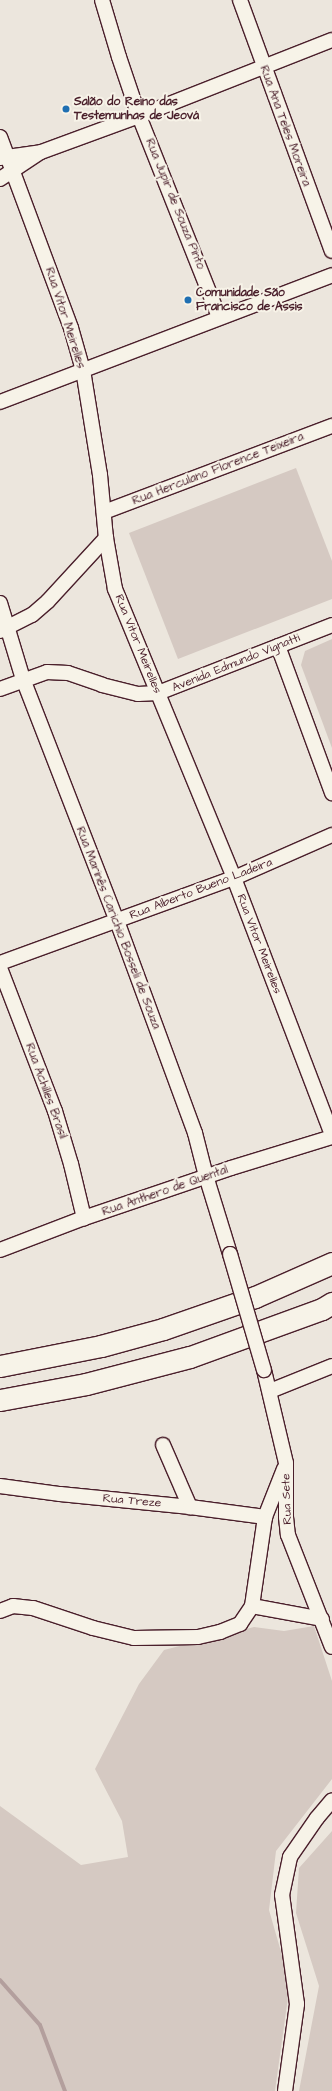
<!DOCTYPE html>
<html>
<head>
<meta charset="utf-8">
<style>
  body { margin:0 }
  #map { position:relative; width:332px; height:2091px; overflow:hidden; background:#ece6dd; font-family:"Architects Daughter",sans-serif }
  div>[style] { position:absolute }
  .green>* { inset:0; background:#d5c9c2 }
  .stream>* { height:4px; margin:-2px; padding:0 2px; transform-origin:2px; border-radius:2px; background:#b39f9d }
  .roads { filter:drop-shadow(1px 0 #4a1f2b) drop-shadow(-1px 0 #4a1f2b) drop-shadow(0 1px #4a1f2b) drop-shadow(0 -1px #4a1f2b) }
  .minor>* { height:14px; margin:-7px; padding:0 7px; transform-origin:7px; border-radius:7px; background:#f7f3e8 }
  .highway>* { height:21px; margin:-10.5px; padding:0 10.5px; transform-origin:10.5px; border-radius:10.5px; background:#f7f3e8 }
  .bridges { filter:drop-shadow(1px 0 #4a1f2b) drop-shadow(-1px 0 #4a1f2b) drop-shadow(0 1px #4a1f2b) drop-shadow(0 -1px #4a1f2b) }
  .minor-bridge>* { height:14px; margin:-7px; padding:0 7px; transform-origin:7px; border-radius:7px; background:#f7f3e8 }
  .dots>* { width:11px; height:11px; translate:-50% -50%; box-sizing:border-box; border:2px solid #f7f3e8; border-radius:50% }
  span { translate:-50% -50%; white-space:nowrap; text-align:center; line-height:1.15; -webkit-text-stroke:4px #f7f3e8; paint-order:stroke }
  .poi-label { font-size:12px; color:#4a1f2b; font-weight:700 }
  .left { translate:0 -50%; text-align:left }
  .street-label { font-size:12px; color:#4a1f2b }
</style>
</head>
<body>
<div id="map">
  <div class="green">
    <div style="clip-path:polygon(296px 468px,332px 561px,332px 599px,178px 659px,129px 533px)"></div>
    <div style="clip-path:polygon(332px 639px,332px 748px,301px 665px,305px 651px)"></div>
    <div style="clip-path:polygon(314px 1626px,332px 1681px,332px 1779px,276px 1851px,269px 1910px,290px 1983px,275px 2091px,0 2091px,0 1806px,81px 1865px,128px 1857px,122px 1821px,95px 1769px,139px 1684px,164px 1650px,254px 1627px,284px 1631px)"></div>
    <div style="clip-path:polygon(332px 1831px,332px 2091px,299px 2091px,319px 1986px,296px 1913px,299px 1868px)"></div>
  </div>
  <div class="stream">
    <div style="left:0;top:1980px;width:60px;rotate:48.4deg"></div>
    <div style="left:40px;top:2025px;width:71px;rotate:69.3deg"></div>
  </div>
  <div class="roads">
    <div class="minor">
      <div style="left:102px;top:0;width:59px;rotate:73.4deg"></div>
      <div style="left:119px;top:57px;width:62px;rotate:71.3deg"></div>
      <div style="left:139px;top:116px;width:216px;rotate:68.3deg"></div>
      <div style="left:240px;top:0;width:267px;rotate:69.9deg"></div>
      <div style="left:0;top:137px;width:204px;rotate:69.6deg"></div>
      <div style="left:71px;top:328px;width:44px;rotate:74.1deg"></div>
      <div style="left:83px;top:370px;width:106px;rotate:80.8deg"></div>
      <div style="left:100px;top:475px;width:63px;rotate:84.6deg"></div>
      <div style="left:106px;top:538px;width:52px;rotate:80deg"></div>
      <div style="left:115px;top:589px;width:313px;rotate:67.6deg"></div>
      <div style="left:234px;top:878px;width:275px;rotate:69.1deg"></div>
      <div style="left:0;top:158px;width:41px;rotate:-8.3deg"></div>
      <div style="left:41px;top:152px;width:104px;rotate:-20.2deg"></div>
      <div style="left:139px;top:116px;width:207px;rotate:-21.5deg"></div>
      <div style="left:0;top:179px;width:47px;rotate:-33.7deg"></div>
      <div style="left:0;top:402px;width:355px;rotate:-20.9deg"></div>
      <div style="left:104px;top:512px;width:244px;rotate:-20.7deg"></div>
      <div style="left:0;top:603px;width:79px;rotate:73.2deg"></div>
      <div style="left:23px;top:679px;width:260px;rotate:68.8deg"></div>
      <div style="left:117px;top:921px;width:226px;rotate:69.8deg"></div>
      <div style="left:195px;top:1133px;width:44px;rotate:75.7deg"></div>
      <div style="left:206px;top:1176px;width:82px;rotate:72.9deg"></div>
      <div style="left:0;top:631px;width:36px;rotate:-27deg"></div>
      <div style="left:32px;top:615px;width:21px;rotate:-41deg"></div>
      <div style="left:48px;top:601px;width:86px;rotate:-47.4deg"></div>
      <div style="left:278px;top:646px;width:157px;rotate:69.8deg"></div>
      <div style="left:0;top:689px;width:50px;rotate:-19.9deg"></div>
      <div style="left:47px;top:672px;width:21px;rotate:3deg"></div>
      <div style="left:68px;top:673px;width:36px;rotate:19deg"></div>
      <div style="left:102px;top:685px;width:37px;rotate:14deg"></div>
      <div style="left:138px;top:694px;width:20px;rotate:-3deg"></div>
      <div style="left:158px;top:693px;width:187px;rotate:-21.3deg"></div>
      <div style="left:0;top:963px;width:249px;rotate:-20deg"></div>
      <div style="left:234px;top:878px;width:107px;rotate:-23.7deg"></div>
      <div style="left:0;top:968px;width:153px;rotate:69deg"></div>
      <div style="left:55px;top:1111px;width:55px;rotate:73.2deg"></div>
      <div style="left:71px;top:1164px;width:56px;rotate:76.5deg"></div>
      <div style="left:0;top:1250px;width:90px;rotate:-20.9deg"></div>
      <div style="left:84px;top:1218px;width:155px;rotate:-18.8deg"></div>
      <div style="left:231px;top:1168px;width:106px;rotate:-17.1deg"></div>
      <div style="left:264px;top:1370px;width:96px;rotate:76.7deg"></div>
      <div style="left:286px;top:1463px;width:54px;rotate:90deg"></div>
      <div style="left:286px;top:1517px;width:18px;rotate:84deg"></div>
      <div style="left:288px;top:1535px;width:120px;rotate:68.6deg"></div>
      <div style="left:270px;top:1391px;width:67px;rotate:-22deg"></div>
      <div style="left:163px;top:1445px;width:68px;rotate:66.5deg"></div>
      <div style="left:0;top:1486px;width:61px;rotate:7.6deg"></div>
      <div style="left:60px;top:1494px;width:131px;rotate:5.7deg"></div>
      <div style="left:190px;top:1507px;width:76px;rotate:7.6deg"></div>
      <div style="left:252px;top:1606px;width:90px;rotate:-81.7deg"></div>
      <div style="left:265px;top:1517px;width:52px;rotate:-68.4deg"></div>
      <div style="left:0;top:1611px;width:14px;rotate:-21deg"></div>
      <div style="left:13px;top:1606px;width:20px;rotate:6deg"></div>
      <div style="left:33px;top:1608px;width:63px;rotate:18.4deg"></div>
      <div style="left:93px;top:1628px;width:42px;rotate:13.7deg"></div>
      <div style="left:134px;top:1638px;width:64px;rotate:-0.9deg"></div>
      <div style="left:198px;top:1637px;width:23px;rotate:-13deg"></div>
      <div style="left:220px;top:1632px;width:22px;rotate:-22deg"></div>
      <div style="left:240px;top:1624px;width:22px;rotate:-56deg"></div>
      <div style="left:252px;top:1606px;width:71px;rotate:10.5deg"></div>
      <div style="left:285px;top:2091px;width:88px;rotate:-82.1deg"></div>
      <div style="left:297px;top:2004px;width:110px;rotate:-97.8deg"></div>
      <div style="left:282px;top:1895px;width:39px;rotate:-78deg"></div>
      <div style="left:290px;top:1857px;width:47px;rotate:-55.3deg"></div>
      <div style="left:317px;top:1818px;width:23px;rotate:-50deg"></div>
    </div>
    <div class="highway">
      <div style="left:0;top:1366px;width:103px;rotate:-11.2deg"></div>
      <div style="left:101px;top:1346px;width:64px;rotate:-15.3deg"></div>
      <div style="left:163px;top:1329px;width:97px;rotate:-19.2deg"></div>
      <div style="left:255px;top:1297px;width:84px;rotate:-23.8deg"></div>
      <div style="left:0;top:1400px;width:87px;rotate:-10.5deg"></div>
      <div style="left:86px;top:1384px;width:107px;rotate:-14.6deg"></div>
      <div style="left:190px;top:1357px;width:140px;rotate:-20deg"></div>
      <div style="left:322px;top:1309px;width:12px;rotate:-31deg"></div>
    </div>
  </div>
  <div class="bridges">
    <div class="minor-bridge">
      <div style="left:230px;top:1254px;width:121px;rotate:73.7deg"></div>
    </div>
  </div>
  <div class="dots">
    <div style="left:66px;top:109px;background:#1f6fb2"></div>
    <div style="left:188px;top:300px;background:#1f6fb2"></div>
  </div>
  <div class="poi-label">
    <span class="left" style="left:74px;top:109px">Salão do Reino das<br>Testemunhas de Jeová</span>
    <span class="left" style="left:196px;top:300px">Comunidade São<br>Francisco de Assis</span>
  </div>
  <div class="street-label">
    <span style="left:285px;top:126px;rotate:70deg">Rua Ana Teles Moreira</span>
    <span style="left:175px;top:204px;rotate:68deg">Rua Jupir de Souza Pinto</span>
    <span style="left:65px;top:318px;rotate:72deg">Rua Vitor Meirelles</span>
    <span style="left:218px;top:469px;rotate:-21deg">Rua Herculano Florence Teixeira</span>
    <span style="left:138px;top:644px;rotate:68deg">Rua Vitor Meirelles</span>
    <span style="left:236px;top:663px;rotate:-22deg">Avenida Edmundo Vignatti</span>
    <span style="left:201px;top:889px;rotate:-21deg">Rua Alberto Bueno Ladeira</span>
    <span style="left:118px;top:928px;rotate:69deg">Rua Marinês Carichio Bosseli de Souza</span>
    <span style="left:259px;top:944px;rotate:69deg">Rua Vitor Meirelles</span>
    <span style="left:46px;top:1091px;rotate:70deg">Rua Achilles Brasil</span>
    <span style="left:165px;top:1191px;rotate:-19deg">Rua Anthero de Quental</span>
    <span style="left:287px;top:1499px;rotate:-92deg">Rua Sete</span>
    <span style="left:132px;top:1501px;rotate:5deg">Rua Treze</span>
  </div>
</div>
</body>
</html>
